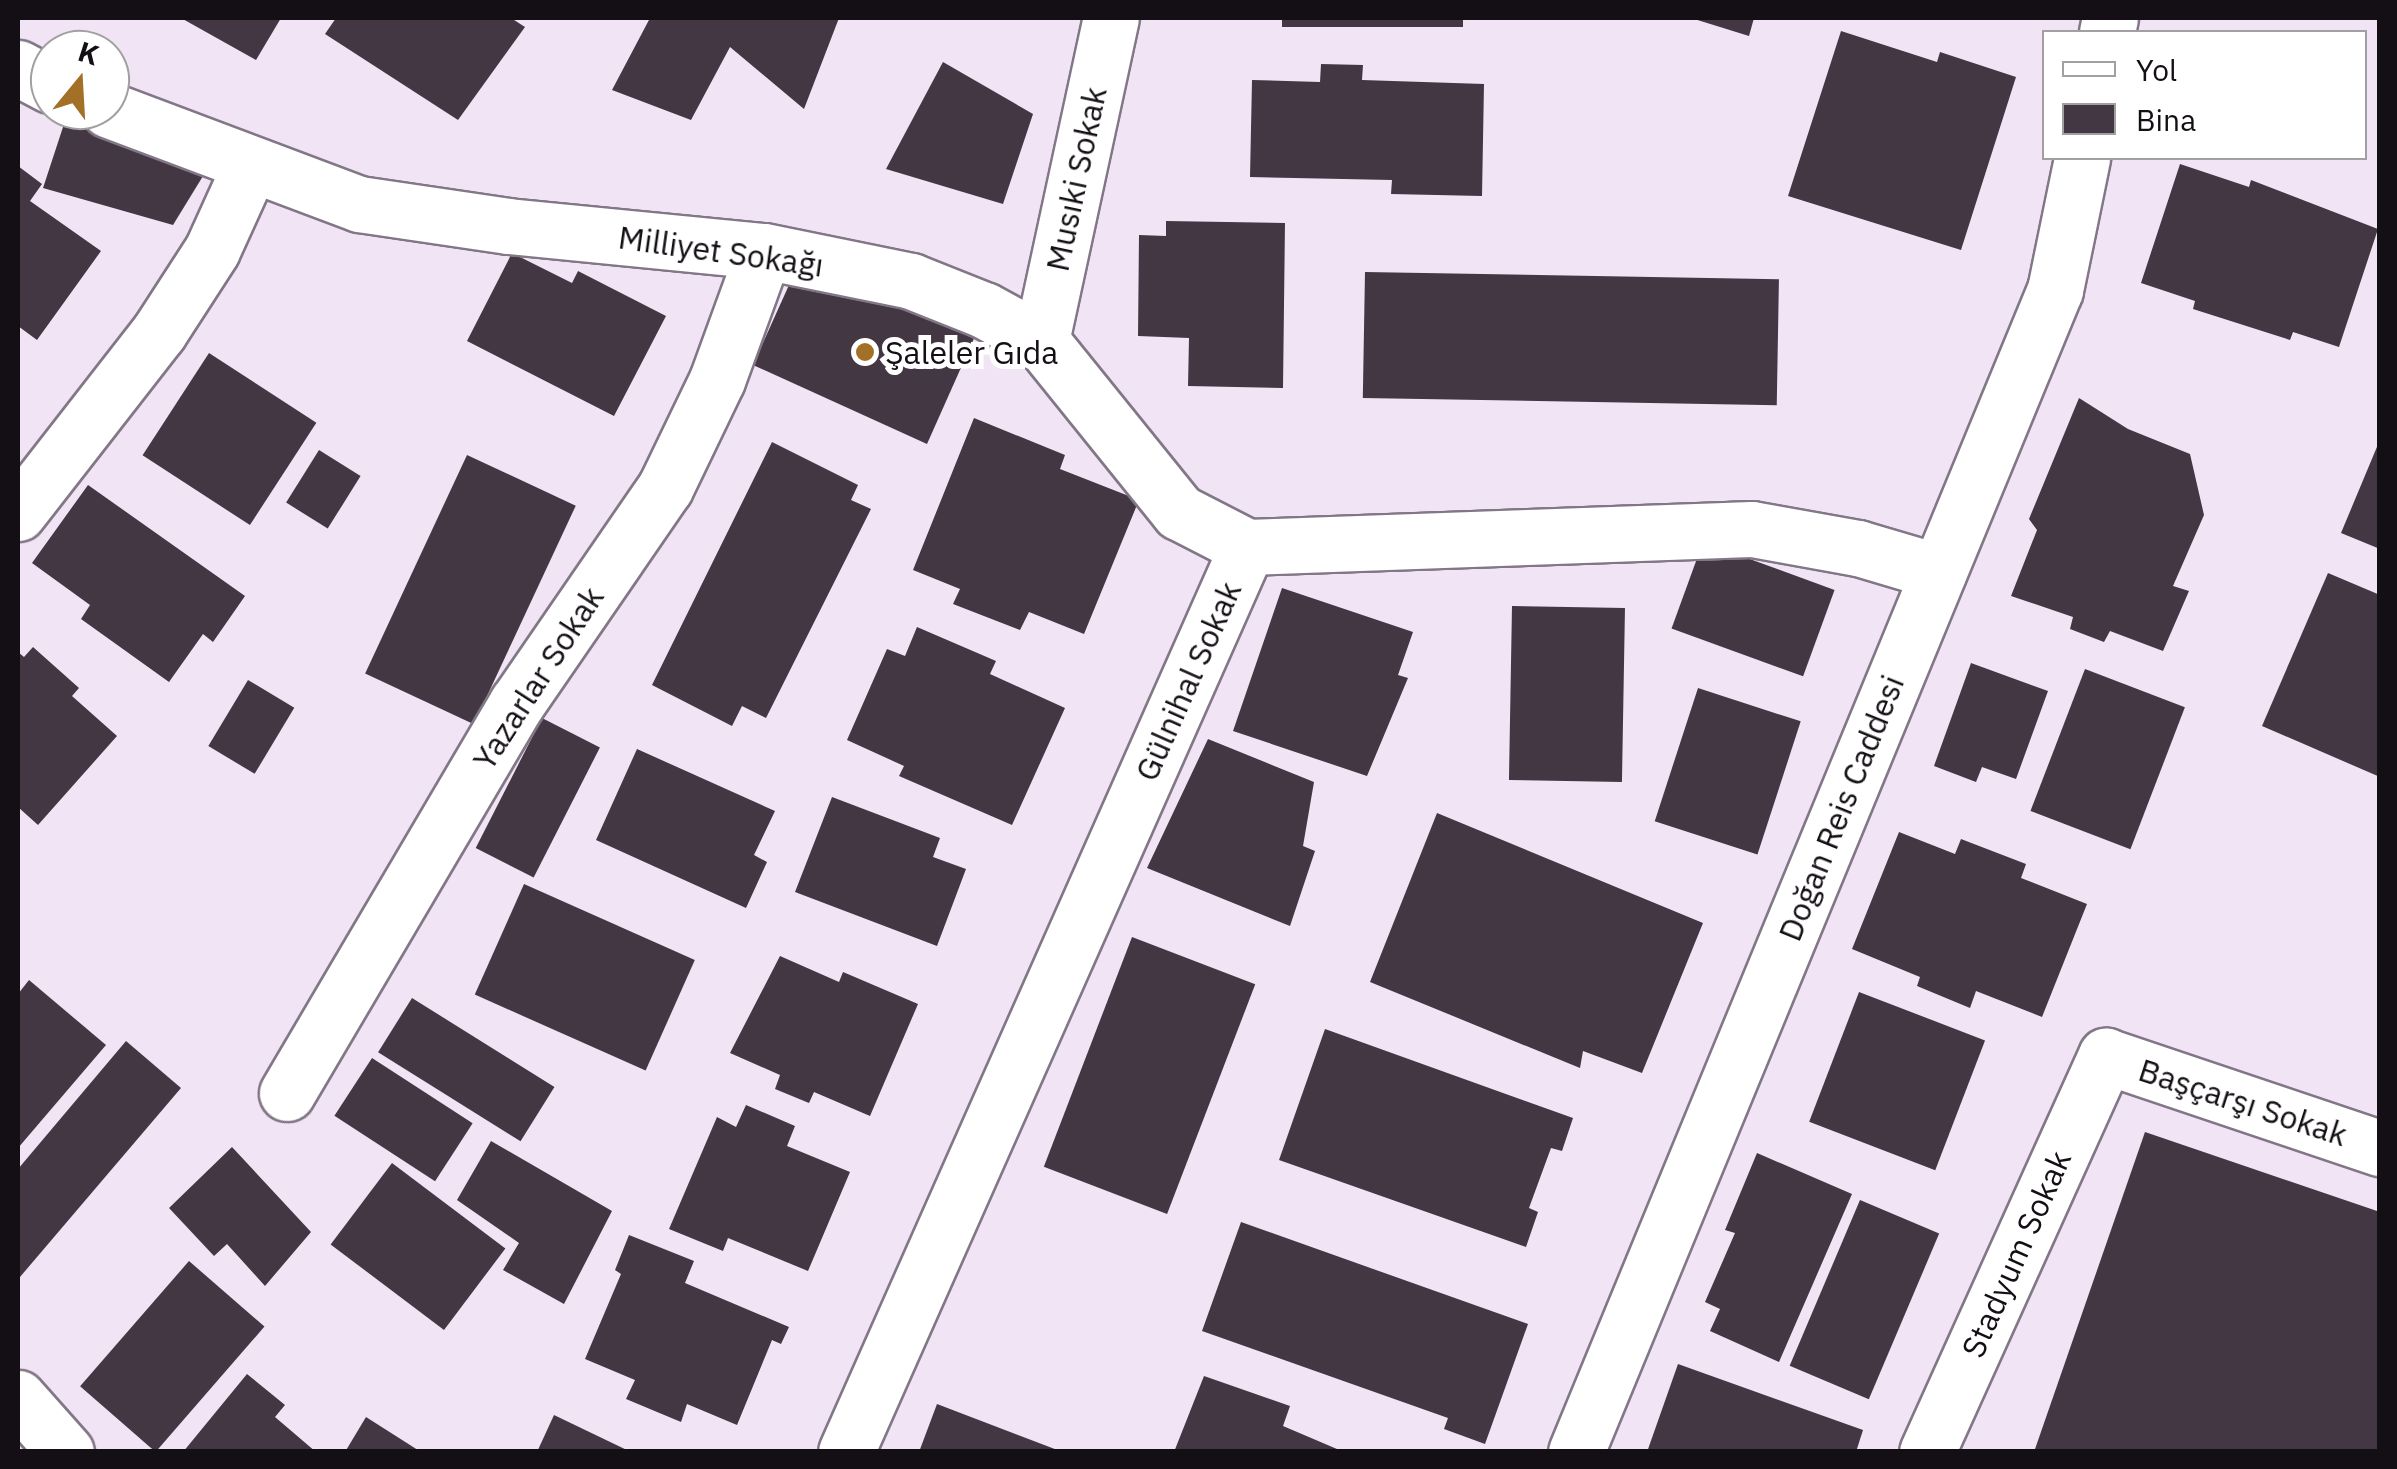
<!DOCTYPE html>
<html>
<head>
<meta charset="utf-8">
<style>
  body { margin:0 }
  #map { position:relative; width:2397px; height:1469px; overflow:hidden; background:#f1e4f5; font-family:"IBM Plex Sans",sans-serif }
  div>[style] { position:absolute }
  .building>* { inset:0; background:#433743; transform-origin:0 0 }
  .roads { filter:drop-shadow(2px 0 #827786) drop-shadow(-2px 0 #827786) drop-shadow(0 2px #827786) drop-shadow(0 -2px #827786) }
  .street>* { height:55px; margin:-27.5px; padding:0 27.5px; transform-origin:27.5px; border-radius:27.5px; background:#fff }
  .dots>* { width:28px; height:28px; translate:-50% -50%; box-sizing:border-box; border:5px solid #fff; border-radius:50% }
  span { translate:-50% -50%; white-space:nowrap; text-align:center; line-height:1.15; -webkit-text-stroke:10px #fff; paint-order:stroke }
  .street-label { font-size:32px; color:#140f15 }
  .poi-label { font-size:32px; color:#140f15 }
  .left { translate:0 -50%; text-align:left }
  .frame { position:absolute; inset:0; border:20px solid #140f15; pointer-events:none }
  .legend { position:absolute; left:2042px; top:30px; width:325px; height:130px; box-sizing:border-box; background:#fff; border:2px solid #a19fa1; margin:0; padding:12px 18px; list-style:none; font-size:30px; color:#140f15 }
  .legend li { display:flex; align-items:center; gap:20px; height:50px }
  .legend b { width:50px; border:2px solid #a19fa1 }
  .north { position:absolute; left:30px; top:30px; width:100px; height:100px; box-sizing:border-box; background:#fff; border:2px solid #a19fa1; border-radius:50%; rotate:18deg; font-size:28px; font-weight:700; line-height:40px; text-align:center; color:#140f15 }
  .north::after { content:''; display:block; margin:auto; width:35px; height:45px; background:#a27026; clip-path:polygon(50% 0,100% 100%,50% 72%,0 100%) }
</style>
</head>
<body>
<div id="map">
  <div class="building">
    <div style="clip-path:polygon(181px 18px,281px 18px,256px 60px)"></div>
    <div style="clip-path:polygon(336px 18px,511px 18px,525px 27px,458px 120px,325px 34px)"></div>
    <div style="clip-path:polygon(650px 18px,839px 18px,804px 109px,730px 47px,691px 120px,612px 90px)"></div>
    <div style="left:1282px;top:18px;width:181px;height:9px"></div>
    <div style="clip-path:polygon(1691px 18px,1754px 18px,1749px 36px)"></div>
    <div style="clip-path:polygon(1841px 31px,1937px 62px,1940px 52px,2016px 77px,1961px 250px,1788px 196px)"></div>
    <div style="clip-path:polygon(943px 62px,1033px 114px,1003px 204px,886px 169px)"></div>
    <div style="clip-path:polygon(1321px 64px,1363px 65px,1362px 80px,1484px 84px,1482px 196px,1391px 194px,1392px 180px,1250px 177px,1252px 80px,1320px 82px)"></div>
    <div style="clip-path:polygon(65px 121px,211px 163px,173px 225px,43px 188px)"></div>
    <div style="clip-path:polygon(2180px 164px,2249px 187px,2251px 180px,2378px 229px,2339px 347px,2293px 332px,2290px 340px,2193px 309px,2195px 301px,2141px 283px)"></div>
    <div style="clip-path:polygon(18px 166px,42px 184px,30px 201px,101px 251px,37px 340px,18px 326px)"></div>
    <div style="clip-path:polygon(1166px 221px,1285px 223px,1283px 388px,1188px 386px,1189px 338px,1138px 336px,1139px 235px,1166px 236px)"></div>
    <div style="clip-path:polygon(512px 253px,572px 283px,578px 271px,666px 316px,614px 416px,467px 341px)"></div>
    <div style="clip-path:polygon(798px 265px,855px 279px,976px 334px,927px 444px,753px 365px)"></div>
    <div style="left:1365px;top:272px;width:414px;height:126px;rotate:1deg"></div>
    <div style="left:209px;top:353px;width:128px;height:122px;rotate:33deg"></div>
    <div style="clip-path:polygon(2079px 398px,2128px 429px,2190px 454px,2204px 515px,2173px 586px,2189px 591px,2163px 651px,2110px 631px,2104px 642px,2070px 629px,2073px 617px,2011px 596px,2037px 530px,2029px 519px)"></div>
    <div style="clip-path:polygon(974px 418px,1065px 455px,1060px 469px,1139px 500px,1084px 634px,1029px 612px,1020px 630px,953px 604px,960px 589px,913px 570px)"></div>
    <div style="clip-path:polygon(772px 442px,858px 485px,851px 500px,871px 509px,766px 718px,742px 706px,732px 726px,652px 685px)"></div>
    <div style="clip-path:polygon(2379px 442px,2380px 442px,2380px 549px,2341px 533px)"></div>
    <div style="left:319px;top:450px;width:49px;height:62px;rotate:32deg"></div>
    <div style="left:467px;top:455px;width:120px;height:241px;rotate:25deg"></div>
    <div style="clip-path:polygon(88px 485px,245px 596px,213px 642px,203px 634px,169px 682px,81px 619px,90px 605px,32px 563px)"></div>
    <div style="left:1703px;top:542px;width:140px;height:92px;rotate:20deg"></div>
    <div style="clip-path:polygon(2328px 573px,2380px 595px,2380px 777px,2262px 726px)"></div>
    <div style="clip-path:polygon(1282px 588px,1413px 632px,1398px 675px,1408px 678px,1367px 776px,1233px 731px)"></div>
    <div style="left:1512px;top:606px;width:113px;height:174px;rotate:1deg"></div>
    <div style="clip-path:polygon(917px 627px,996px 661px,990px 674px,1065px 708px,1012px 825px,899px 776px,904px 766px,847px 740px,887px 649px,905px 656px)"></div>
    <div style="clip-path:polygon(33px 647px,79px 688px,72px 696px,117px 736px,38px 825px,18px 807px,18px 652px,24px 657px)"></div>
    <div style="clip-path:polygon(1971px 663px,2048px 691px,2016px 779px,1982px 767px,1976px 782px,1934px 766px)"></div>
    <div style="left:2085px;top:669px;width:107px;height:152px;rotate:21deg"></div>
    <div style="left:248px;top:680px;width:54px;height:77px;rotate:31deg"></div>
    <div style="left:1698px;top:688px;width:108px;height:140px;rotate:18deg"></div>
    <div style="left:542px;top:718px;width:65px;height:146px;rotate:27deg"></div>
    <div style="clip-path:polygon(1208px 739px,1314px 782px,1303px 846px,1315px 851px,1290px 926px,1147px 868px)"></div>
    <div style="clip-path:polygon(637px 749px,775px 811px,754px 855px,767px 862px,746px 908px,596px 840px)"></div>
    <div style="clip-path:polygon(832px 797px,940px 838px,933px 857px,966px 869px,937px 946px,795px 892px)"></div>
    <div style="clip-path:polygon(1437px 813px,1703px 923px,1642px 1073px,1583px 1051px,1580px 1068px,1370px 982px)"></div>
    <div style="clip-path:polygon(1899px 832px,1955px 854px,1961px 839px,2026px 864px,2021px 878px,2087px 904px,2042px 1017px,1976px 991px,1970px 1008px,1917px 986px,1920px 977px,1852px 949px)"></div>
    <div style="left:524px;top:884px;width:187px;height:121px;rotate:24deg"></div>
    <div style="left:1132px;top:937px;width:132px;height:246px;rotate:21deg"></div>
    <div style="clip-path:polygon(780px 956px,839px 982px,843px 972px,918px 1004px,870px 1116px,814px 1092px,809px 1103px,775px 1089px,780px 1075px,730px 1053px)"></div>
    <div style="clip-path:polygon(29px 980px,106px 1045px,18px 1148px,18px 994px)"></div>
    <div style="left:1859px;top:992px;width:135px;height:139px;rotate:21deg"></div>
    <div style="left:412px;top:998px;width:168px;height:64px;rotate:32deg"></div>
    <div style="clip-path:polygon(1325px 1029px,1573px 1118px,1562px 1151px,1551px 1148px,1529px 1208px,1538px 1212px,1526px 1247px,1279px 1160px)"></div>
    <div style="clip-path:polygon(126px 1041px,181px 1088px,20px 1277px,18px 1169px)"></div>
    <div style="left:372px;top:1058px;width:120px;height:69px;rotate:33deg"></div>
    <div style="clip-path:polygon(746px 1105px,795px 1126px,787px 1146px,850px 1172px,808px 1271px,728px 1238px,723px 1251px,669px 1229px,717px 1117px,736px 1127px)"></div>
    <div style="clip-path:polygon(2145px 1132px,2380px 1212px,2380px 1452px,2034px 1452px)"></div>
    <div style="clip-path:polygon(491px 1141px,612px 1211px,564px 1304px,503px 1270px,519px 1243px,457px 1200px)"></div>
    <div style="clip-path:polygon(232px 1147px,311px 1232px,265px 1286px,227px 1244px,214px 1256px,169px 1208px)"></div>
    <div style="clip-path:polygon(1757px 1153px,1852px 1194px,1779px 1362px,1710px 1331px,1720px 1309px,1705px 1302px,1735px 1233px,1725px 1230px)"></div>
    <div style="left:392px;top:1163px;width:142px;height:102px;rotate:37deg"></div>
    <div style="left:1860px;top:1200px;width:86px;height:180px;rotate:23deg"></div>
    <div style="clip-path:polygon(1241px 1222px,1528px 1324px,1485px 1444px,1444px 1429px,1448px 1418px,1202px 1331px)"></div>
    <div style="clip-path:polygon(629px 1235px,694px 1261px,685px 1283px,789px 1327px,781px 1344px,772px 1340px,737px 1425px,687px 1404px,681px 1422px,626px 1399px,635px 1380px,585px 1359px,621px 1274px,615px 1270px)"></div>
    <div style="left:189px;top:1261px;width:100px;height:166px;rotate:41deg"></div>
    <div style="clip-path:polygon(1678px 1364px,1863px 1430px,1856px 1452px,1647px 1452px)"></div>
    <div style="clip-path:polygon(247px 1374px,285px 1405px,275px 1417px,316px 1452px,183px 1452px)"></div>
    <div style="clip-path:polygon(1204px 1376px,1290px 1406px,1283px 1426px,1344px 1452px,1174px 1452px)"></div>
    <div style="clip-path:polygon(937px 1404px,1060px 1451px,1060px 1452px,919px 1452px)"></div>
    <div style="clip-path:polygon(554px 1415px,631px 1452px,537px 1452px)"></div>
    <div style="clip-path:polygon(366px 1417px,421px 1452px,345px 1452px)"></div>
  </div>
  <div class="roads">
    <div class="street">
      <div style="left:2107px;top:32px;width:14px;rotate:-78deg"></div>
      <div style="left:18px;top:68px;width:36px;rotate:28deg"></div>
      <div style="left:109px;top:110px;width:267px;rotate:20.6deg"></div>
      <div style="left:359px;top:204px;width:151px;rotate:8.4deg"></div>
      <div style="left:508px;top:226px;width:257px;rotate:5.6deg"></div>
      <div style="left:764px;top:251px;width:150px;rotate:11.5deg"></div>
      <div style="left:911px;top:281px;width:79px;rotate:21.7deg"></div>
      <div style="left:984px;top:310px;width:65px;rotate:28.5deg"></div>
      <div style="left:1041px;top:341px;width:220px;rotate:51.1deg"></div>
      <div style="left:1179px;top:512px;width:76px;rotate:27.2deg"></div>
      <div style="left:1041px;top:341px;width:330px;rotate:-77.8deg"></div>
      <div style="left:18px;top:513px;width:229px;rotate:-52.1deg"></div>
      <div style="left:159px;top:332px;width:98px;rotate:-57.1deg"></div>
      <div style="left:212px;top:250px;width:94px;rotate:-65.6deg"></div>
      <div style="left:287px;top:1093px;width:453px;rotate:-59.5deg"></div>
      <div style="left:517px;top:703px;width:261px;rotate:-55.5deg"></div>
      <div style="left:665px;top:488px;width:120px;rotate:-64.3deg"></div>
      <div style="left:717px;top:380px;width:137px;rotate:-70deg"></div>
      <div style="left:18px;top:1398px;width:72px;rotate:48.4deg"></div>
      <div style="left:846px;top:1452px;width:990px;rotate:-66.1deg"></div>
      <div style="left:1247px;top:547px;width:505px;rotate:-2.04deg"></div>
      <div style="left:1752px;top:529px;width:108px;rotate:10.2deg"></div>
      <div style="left:1858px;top:548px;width:84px;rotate:16.5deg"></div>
      <div style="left:1576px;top:1452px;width:1257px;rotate:-67.6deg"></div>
      <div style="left:2055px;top:290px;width:135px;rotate:-78.4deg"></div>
      <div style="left:1927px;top:1452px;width:435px;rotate:-65.7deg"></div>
      <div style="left:2106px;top:1056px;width:289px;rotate:18.6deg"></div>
    </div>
  </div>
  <div class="dots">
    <div style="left:865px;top:352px;background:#a27026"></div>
  </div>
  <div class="street-label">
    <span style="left:1076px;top:179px;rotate:-78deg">Musıki Sokak</span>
    <span style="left:721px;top:251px;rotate:8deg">Milliyet Sokağı</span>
    <span style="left:538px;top:678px;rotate:-57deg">Yazarlar Sokak</span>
    <span style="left:1188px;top:681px;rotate:-66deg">Gülnihal Sokak</span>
    <span style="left:1841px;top:808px;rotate:-68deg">Doğan Reis Caddesi</span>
    <span style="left:2243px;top:1102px;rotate:18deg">Başçarşı Sokak</span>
    <span style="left:2016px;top:1254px;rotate:-66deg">Stadyum Sokak</span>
  </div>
  <div class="poi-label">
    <span class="left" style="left:885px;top:352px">Şaleler Gıda</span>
  </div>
  <div class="frame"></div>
  <ul class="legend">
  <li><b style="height:12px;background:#fff"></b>Yol</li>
  <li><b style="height:28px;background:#433743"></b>Bina</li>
  </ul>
  <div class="north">K</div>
</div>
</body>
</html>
